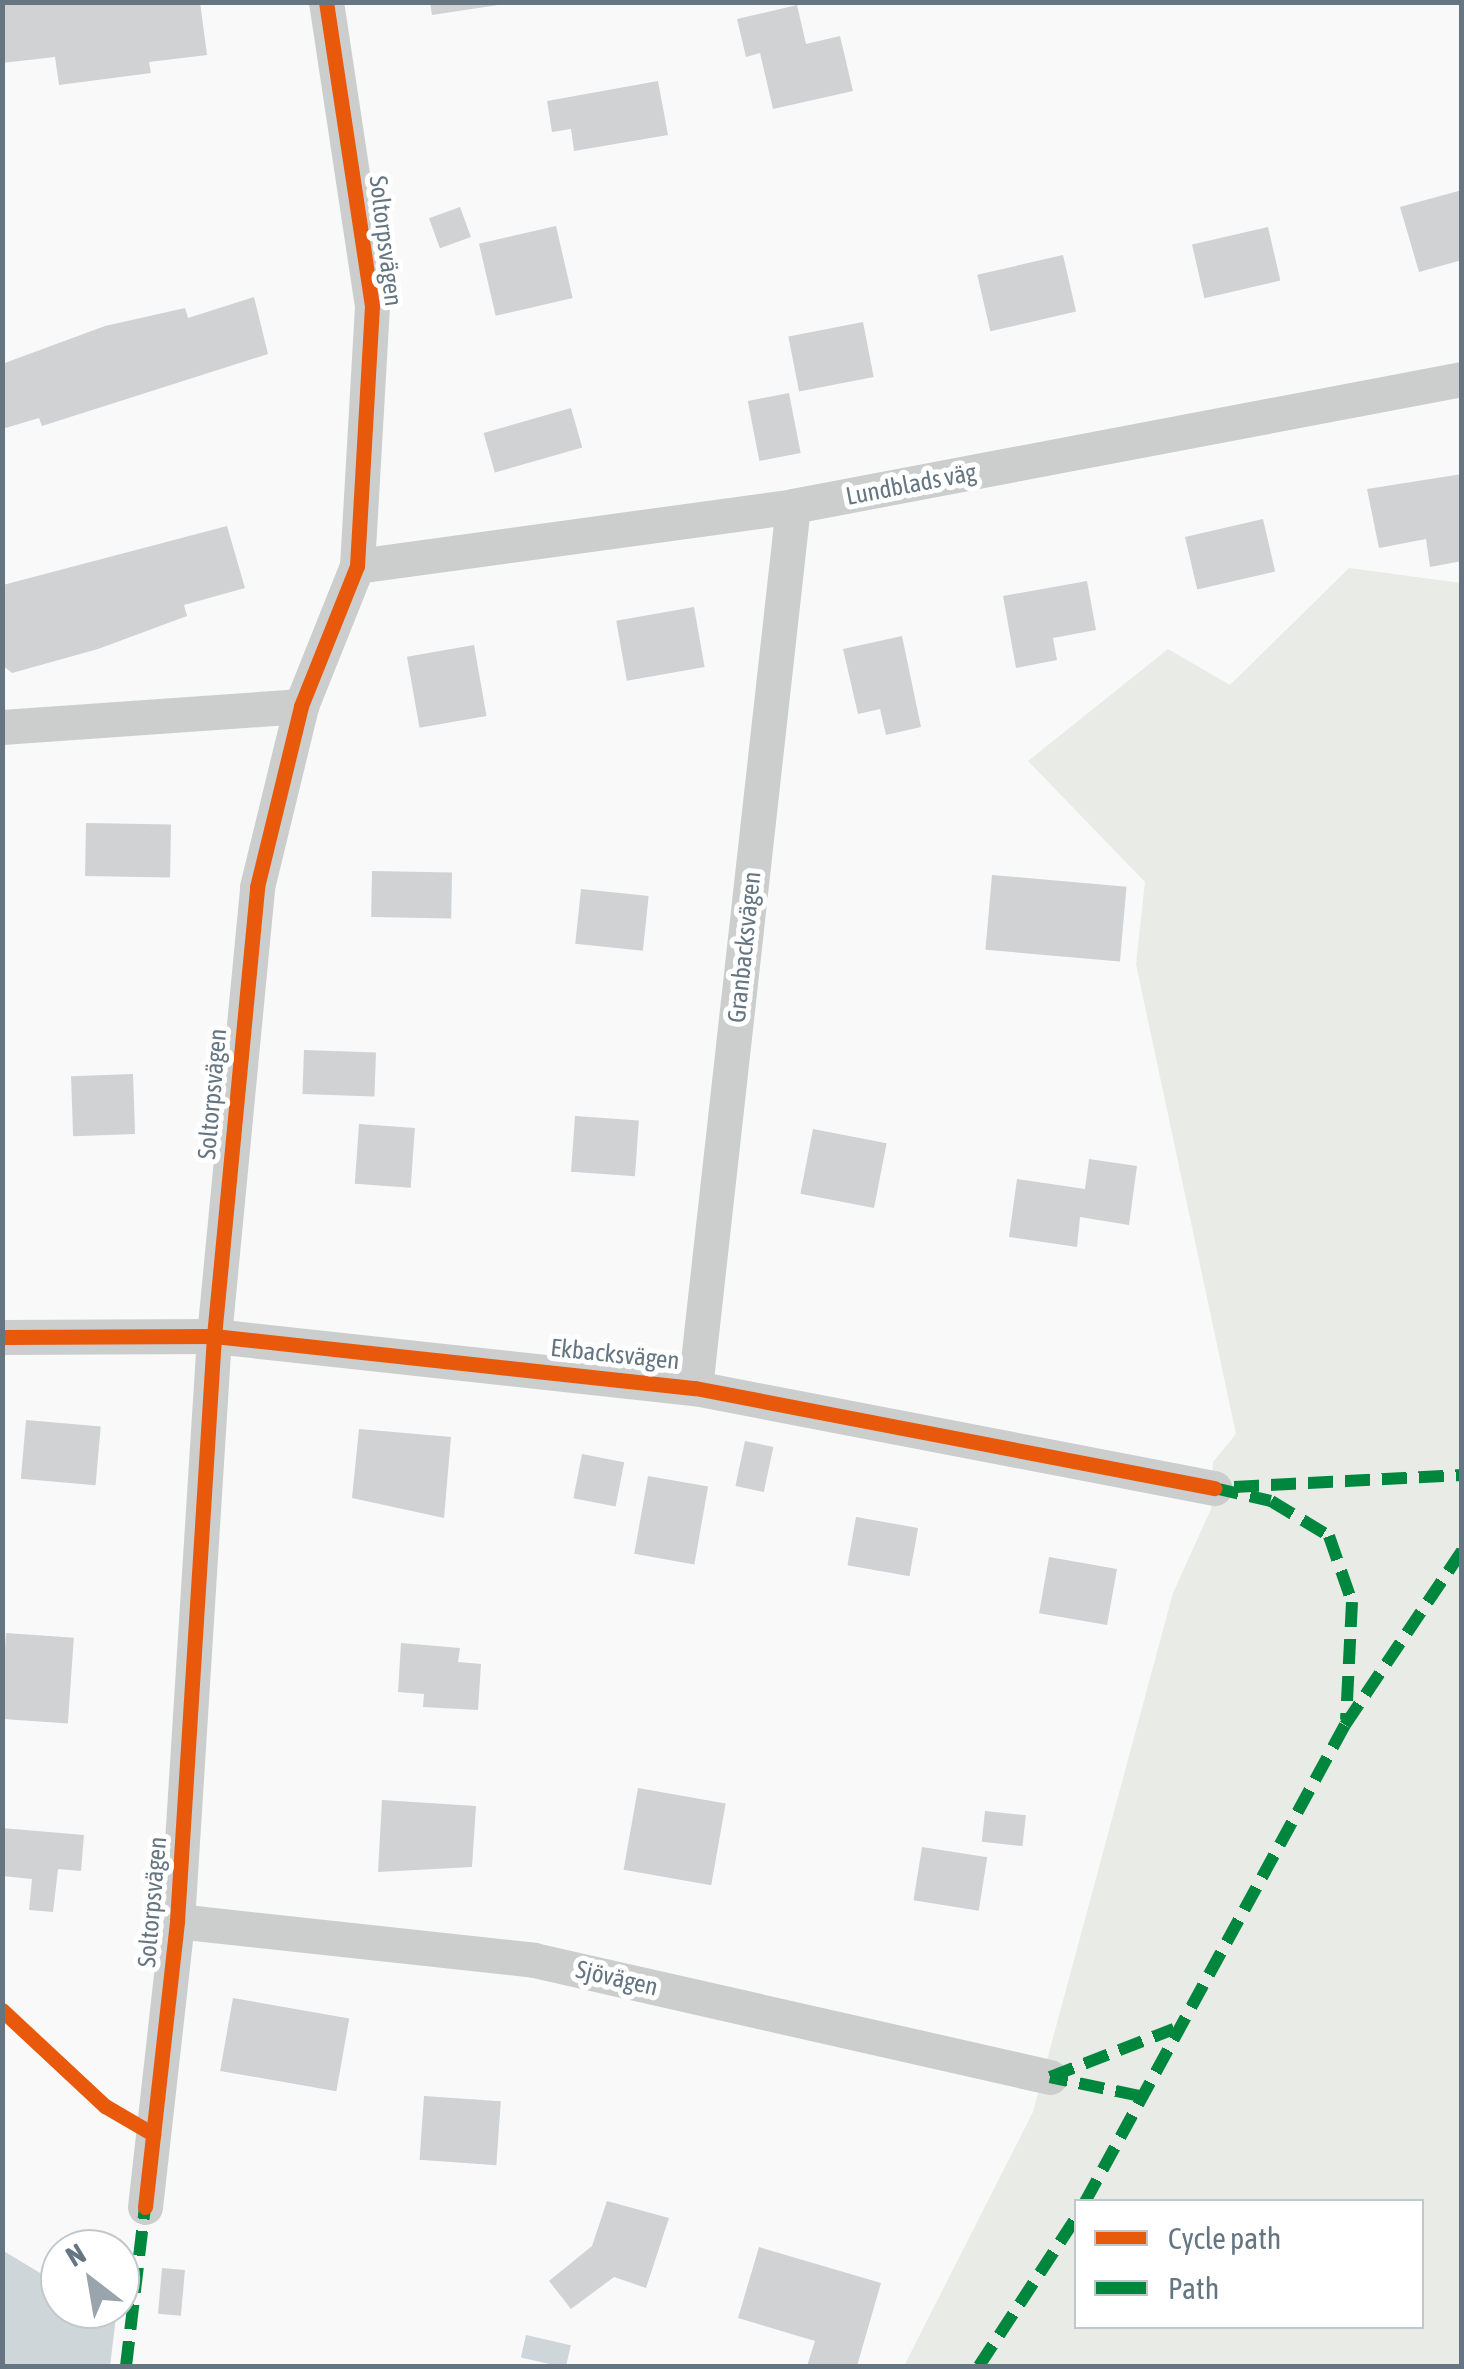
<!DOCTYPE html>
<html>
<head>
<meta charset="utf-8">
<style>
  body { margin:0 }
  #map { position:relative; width:1464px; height:2369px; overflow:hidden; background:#f9f9f9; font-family:"Asap Condensed",sans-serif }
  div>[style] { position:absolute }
  .green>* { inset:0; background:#e8ebe6 }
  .water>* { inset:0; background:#ced6d9; transform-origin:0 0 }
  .building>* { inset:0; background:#d0d2d3; transform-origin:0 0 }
  .minor>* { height:35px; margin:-17.5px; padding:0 17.5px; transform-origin:17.5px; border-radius:17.5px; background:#cccece }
  .quiet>* { height:12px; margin-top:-6px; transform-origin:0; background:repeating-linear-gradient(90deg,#00873e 0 25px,transparent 0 37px) }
  .cycleway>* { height:15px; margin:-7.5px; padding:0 7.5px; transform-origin:7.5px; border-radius:7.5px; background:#e8590c }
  span { translate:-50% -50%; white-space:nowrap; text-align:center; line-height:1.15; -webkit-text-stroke:10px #fff; paint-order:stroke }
  .street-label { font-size:25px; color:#657682 }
  .frame { position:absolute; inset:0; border:5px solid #657682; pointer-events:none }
  .legend { position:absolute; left:1074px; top:2199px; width:350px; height:130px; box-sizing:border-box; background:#fff; border:2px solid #c1c8cd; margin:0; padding:12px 18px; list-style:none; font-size:30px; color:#657682 }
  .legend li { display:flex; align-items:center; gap:20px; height:50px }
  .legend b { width:50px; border:2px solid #c1c8cd }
  .north { position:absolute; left:40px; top:2229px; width:100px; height:100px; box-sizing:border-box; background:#fff; border:2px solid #c1c8cd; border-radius:50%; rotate:329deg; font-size:28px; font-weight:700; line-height:40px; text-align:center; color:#657682 }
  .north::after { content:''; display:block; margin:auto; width:35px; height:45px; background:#99a4ac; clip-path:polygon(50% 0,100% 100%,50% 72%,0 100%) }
</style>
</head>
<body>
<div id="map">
  <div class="green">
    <div style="clip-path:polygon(evenodd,1349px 568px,1461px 583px,1461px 2366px,904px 2366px,1033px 2112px,1173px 1593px,1211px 1509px,1213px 1462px,1236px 1434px,1136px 964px,1145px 882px,1028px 761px,1168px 649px,1230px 685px,1349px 568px,1076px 2202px,1422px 2202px,1422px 2326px,1076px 2326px,1076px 2202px)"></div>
  </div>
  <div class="water">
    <div style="clip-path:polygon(2px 2250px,60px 2285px,60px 2309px,117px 2309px,110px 2366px,3px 2366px)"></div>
    <div style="left:526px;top:2335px;width:46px;height:23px;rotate:13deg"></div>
  </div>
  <div class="building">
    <div style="clip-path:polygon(2px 2px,200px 2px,207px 55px,149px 62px,151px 73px,59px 85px,55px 57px,2px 63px)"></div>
    <div style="clip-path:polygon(430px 2px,498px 2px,498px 5px,432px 15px)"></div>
    <div style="clip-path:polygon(797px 5px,806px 44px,840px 36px,853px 91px,773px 109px,760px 53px,746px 57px,737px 19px)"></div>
    <div style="clip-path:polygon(658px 81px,668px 135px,574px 151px,571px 129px,552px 132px,547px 101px)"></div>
    <div style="clip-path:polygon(1462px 190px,1462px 260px,1419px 272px,1400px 207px)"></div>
    <div style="left:460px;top:207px;width:32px;height:33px;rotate:70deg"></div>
    <div style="left:556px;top:226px;width:74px;height:79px;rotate:77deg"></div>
    <div style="left:1268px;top:227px;width:55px;height:78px;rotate:77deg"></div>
    <div style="left:1063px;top:255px;width:58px;height:88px;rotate:77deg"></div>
    <div style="clip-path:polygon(254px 297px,268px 354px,42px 426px,39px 418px,2px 429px,2px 364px,105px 326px,185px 308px,188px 318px)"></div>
    <div style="left:863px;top:322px;width:56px;height:76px;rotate:79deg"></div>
    <div style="left:789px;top:393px;width:61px;height:42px;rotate:79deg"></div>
    <div style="left:571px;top:408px;width:41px;height:91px;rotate:74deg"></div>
    <div style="clip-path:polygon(1462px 474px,1462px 561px,1430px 567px,1426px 539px,1379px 548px,1367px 489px)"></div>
    <div style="left:1263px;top:519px;width:54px;height:80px;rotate:77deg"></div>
    <div style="clip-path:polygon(227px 526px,245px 588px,184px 605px,187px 616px,98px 649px,12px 673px,2px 665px,3px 585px)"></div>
    <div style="clip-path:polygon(1087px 581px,1096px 630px,1053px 638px,1057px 660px,1016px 668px,1003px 596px)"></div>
    <div style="left:694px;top:607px;width:61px;height:79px;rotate:80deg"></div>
    <div style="clip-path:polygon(902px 636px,921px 727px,886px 735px,880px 709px,858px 714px,843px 649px)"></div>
    <div style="left:474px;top:645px;width:72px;height:68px;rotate:80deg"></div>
    <div style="left:86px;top:823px;width:85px;height:53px;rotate:1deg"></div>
    <div style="left:372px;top:871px;width:80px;height:46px;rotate:1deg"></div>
    <div style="left:992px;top:875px;width:135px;height:75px;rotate:5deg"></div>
    <div style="left:581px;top:889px;width:68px;height:55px;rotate:6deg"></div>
    <div style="left:304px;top:1050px;width:72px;height:44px;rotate:2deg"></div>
    <div style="left:133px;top:1074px;width:60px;height:62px;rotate:88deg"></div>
    <div style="left:575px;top:1116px;width:64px;height:56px;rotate:4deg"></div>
    <div style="left:359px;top:1124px;width:56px;height:60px;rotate:4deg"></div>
    <div style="left:813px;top:1129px;width:75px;height:66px;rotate:11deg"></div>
    <div style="clip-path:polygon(1089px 1159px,1137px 1166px,1129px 1225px,1080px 1217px,1077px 1247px,1009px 1237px,1017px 1179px,1085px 1189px)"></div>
    <div style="left:26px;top:1420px;width:75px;height:59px;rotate:5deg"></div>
    <div style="clip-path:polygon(359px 1429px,451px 1437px,444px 1518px,352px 1498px)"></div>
    <div style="left:745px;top:1441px;width:29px;height:46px;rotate:12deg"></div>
    <div style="left:582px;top:1454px;width:43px;height:45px;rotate:11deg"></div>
    <div style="left:648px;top:1476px;width:61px;height:79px;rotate:10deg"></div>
    <div style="left:856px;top:1517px;width:63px;height:49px;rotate:10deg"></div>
    <div style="left:1049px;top:1557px;width:69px;height:57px;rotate:10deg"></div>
    <div style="left:6px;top:1633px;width:68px;height:86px;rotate:4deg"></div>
    <div style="clip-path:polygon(401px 1643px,460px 1648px,458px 1662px,481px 1664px,478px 1710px,423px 1707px,424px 1694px,398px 1692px)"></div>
    <div style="left:638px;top:1788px;width:89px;height:83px;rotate:10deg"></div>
    <div style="clip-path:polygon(382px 1800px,476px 1806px,472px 1867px,378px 1872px)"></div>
    <div style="left:985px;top:1811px;width:41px;height:31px;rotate:6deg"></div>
    <div style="clip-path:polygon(2px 1828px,84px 1835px,81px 1871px,58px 1869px,53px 1912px,29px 1910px,32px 1879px,2px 1876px)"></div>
    <div style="left:922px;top:1847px;width:66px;height:54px;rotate:9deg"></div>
    <div style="left:233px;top:1998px;width:118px;height:74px;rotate:10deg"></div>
    <div style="left:424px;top:2096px;width:77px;height:64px;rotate:4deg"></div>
    <div style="clip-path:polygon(607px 2201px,669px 2218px,646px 2288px,614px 2277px,571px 2309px,549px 2281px,592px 2246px)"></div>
    <div style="clip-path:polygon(759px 2247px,881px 2283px,857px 2366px,807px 2366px,815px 2341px,738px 2318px)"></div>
    <div style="left:162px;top:2268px;width:23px;height:46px;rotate:5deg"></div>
  </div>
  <div class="minor">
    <div style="left:357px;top:566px;width:440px;rotate:-7.8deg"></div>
    <div style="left:793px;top:506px;width:681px;rotate:-10.75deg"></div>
    <div style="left:2px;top:727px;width:300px;rotate:-4deg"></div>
    <div style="left:2px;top:1337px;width:212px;rotate:-0.3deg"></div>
    <div style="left:214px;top:1336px;width:484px;rotate:6.2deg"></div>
    <div style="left:695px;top:1388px;width:529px;rotate:10.91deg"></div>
    <div style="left:695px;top:1388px;width:887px;rotate:-83.66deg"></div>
    <div style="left:177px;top:1921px;width:359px;rotate:6.2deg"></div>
    <div style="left:534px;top:1960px;width:529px;rotate:12.78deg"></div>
    <div style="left:145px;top:2207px;width:288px;rotate:-83.6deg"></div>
    <div style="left:177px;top:1921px;width:586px;rotate:-86.38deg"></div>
    <div style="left:214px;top:1336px;width:451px;rotate:-84.5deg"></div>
    <div style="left:257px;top:887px;width:186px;rotate:-76.3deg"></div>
    <div style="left:301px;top:706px;width:151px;rotate:-68.2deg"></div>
    <div style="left:357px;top:566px;width:260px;rotate:-86.7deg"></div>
    <div style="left:372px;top:306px;width:307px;rotate:-98.6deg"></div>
  </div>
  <div class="quiet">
    <div style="left:1234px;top:1487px;width:228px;rotate:-3deg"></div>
    <div style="left:1214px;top:1488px;width:58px;rotate:12.8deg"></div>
    <div style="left:1271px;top:1501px;width:68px;rotate:31.1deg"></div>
    <div style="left:1329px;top:1536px;width:70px;rotate:70.8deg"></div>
    <div style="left:1352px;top:1602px;width:118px;rotate:92.9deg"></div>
    <div style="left:1140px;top:2096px;width:92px;rotate:-168.1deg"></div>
    <div style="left:1050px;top:2077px;width:133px;rotate:-21.2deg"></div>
    <div style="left:1085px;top:2202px;width:543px;rotate:-61.41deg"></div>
    <div style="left:1345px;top:1725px;width:210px;rotate:-56.1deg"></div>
    <div style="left:126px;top:2366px;width:160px;rotate:-83.2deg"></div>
    <div style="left:979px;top:2366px;width:177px;rotate:-56.8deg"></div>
  </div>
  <div class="cycleway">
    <div style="left:2px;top:1337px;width:212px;rotate:-0.3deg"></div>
    <div style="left:214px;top:1336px;width:484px;rotate:6.2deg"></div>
    <div style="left:695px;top:1388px;width:529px;rotate:10.91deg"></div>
    <div style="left:2px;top:2010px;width:141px;rotate:43deg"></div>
    <div style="left:105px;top:2106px;width:56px;rotate:30.3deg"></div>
    <div style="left:145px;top:2207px;width:288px;rotate:-83.6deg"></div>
    <div style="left:177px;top:1921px;width:586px;rotate:-86.38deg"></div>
    <div style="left:214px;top:1336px;width:451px;rotate:-84.5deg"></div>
    <div style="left:257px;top:887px;width:186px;rotate:-76.3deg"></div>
    <div style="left:301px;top:706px;width:151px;rotate:-68.2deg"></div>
    <div style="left:357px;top:566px;width:260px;rotate:-86.7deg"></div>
    <div style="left:372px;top:306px;width:307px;rotate:-98.6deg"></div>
  </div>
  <div class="street-label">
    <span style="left:386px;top:241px;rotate:83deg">Soltorpsvägen</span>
    <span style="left:911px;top:484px;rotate:-11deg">Lundblads väg</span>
    <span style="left:744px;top:947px;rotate:-84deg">Granbacksvägen</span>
    <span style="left:212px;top:1094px;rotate:-85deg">Soltorpsvägen</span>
    <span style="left:615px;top:1354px;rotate:6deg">Ekbacksvägen</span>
    <span style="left:152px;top:1902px;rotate:-85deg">Soltorpsvägen</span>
    <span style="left:617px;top:1978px;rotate:13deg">Sjövägen</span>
  </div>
  <div class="frame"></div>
  <ul class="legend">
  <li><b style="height:12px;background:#e8590c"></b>Cycle path</li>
  <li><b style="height:12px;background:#00873e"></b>Path</li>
  </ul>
  <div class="north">N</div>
</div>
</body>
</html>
